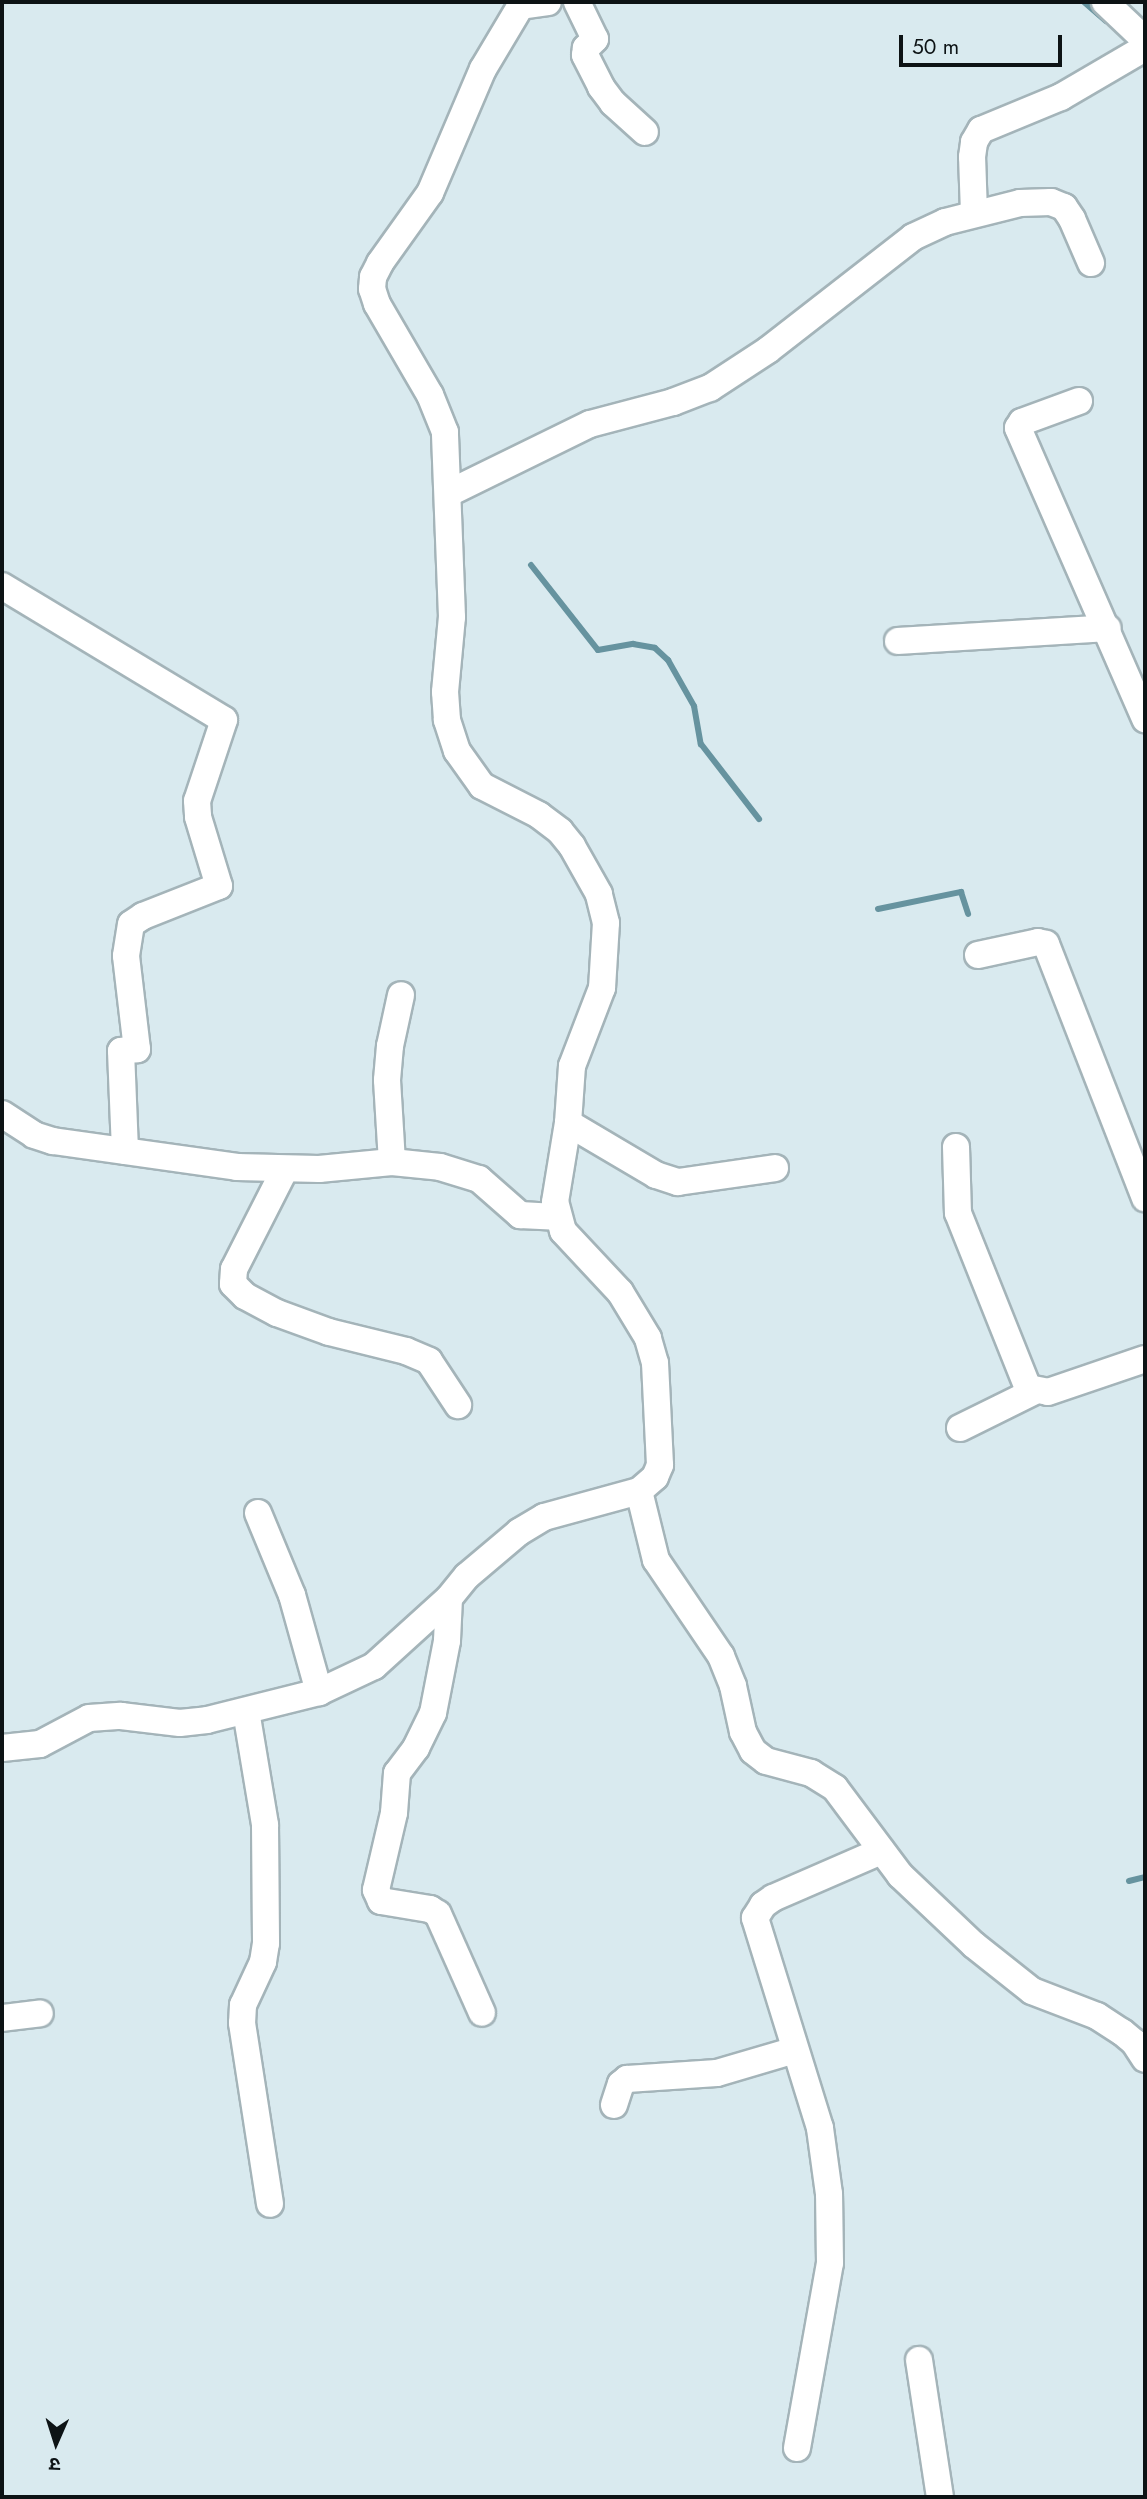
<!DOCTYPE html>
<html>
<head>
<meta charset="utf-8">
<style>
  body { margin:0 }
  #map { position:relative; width:1147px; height:2499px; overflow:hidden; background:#d9eaef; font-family:Jost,"Noto Sans Devanagari",sans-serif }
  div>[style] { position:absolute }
  .stream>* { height:6px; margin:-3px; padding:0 3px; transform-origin:3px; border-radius:3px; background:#66939f }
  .roads { filter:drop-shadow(2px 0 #a4b4b9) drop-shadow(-2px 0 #a4b4b9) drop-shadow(0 2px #a4b4b9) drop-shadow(0 -2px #a4b4b9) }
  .minor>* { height:26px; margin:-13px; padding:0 13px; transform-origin:13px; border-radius:13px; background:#fff }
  span { translate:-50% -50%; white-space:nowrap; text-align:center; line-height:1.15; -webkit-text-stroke:5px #d9eaef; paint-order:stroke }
  .frame { position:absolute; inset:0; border:4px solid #0d1315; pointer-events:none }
  .north { position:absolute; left:21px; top:2408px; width:70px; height:70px; -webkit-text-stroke:5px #d9eaef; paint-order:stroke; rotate:183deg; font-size:19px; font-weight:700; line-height:28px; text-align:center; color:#0d1315 }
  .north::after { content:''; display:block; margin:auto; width:24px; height:32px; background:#0d1315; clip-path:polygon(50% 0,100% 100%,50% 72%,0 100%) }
  .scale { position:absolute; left:899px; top:35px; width:163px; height:32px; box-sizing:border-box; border:4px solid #0d1315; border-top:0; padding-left:9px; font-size:21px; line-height:24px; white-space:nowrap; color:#0d1315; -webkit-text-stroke:5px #d9eaef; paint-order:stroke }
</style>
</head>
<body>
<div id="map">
  <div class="stream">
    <div style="left:1084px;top:2px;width:29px;rotate:41deg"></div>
    <div style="left:531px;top:565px;width:108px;rotate:51.8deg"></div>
    <div style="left:598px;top:650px;width:36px;rotate:-10deg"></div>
    <div style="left:633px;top:644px;width:22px;rotate:10deg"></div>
    <div style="left:655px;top:648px;width:18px;rotate:43deg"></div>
    <div style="left:668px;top:660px;width:53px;rotate:60.5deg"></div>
    <div style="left:694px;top:706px;width:39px;rotate:80deg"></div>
    <div style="left:701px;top:744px;width:95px;rotate:52.3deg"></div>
    <div style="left:878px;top:909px;width:85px;rotate:-11.6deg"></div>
    <div style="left:961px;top:892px;width:23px;rotate:72deg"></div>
    <div style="left:1129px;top:1881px;width:16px;rotate:-14deg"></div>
  </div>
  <div class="roads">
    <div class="minor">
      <div style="left:577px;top:2px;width:41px;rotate:64.1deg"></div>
      <div style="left:595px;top:39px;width:13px;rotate:135deg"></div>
      <div style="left:586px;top:48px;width:7px;rotate:98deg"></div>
      <div style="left:585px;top:55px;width:36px;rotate:63deg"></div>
      <div style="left:601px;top:87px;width:20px;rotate:53deg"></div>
      <div style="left:613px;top:103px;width:43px;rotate:42.2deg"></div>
      <div style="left:1105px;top:2px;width:55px;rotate:43.5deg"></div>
      <div style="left:521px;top:6px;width:27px;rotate:-8deg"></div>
      <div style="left:974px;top:213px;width:56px;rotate:-92deg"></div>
      <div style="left:972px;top:157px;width:15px;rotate:-82deg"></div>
      <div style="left:974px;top:142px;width:14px;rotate:-60deg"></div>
      <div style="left:981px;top:130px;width:87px;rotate:-22.4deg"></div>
      <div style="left:1061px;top:97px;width:97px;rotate:-30.3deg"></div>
      <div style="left:1079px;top:401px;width:61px;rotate:159.8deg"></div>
      <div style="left:1022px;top:422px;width:7px;rotate:124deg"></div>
      <div style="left:1018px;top:428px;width:318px;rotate:66.4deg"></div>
      <div style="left:449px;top:493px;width:157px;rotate:-26.1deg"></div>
      <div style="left:590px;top:424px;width:86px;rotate:-14.8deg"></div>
      <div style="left:673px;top:402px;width:40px;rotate:-21deg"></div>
      <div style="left:710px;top:388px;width:69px;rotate:-33.2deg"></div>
      <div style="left:768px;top:350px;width:184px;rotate:-37.9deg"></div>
      <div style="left:913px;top:237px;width:35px;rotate:-25deg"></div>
      <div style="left:945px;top:222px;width:77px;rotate:-14.2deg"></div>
      <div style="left:1020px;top:203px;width:31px;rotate:-2deg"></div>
      <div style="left:1051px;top:202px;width:14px;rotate:21deg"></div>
      <div style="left:1064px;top:207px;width:14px;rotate:56deg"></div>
      <div style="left:1072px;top:219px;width:48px;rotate:66.6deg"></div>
      <div style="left:2px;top:586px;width:259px;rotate:31.1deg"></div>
      <div style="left:224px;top:720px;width:85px;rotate:108.4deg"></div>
      <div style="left:197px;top:801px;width:16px;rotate:86deg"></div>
      <div style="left:198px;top:817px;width:72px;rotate:73.1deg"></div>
      <div style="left:219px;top:886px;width:82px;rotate:158.5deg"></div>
      <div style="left:143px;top:916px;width:14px;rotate:146deg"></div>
      <div style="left:131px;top:924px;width:32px;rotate:99deg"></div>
      <div style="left:126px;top:956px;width:94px;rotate:83.3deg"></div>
      <div style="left:137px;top:1049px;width:16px;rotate:173deg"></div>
      <div style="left:121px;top:1051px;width:100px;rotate:87.7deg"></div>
      <div style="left:898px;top:641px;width:210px;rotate:-3.5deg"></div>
      <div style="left:978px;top:955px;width:61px;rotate:-12.2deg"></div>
      <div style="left:1038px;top:942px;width:8px;rotate:14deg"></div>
      <div style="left:1046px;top:944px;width:273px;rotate:68.7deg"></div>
      <div style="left:2px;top:1114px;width:38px;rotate:33deg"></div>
      <div style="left:34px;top:1135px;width:20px;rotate:18deg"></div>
      <div style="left:53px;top:1141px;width:186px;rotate:8deg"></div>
      <div style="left:237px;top:1167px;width:82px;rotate:1.4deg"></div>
      <div style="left:319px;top:1169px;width:73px;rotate:-5.5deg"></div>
      <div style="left:392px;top:1162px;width:48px;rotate:5.9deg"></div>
      <div style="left:440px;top:1167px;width:41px;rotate:17.1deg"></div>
      <div style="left:479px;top:1179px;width:55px;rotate:41.3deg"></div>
      <div style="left:520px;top:1215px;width:36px;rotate:3deg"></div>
      <div style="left:568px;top:1123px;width:102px;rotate:30.6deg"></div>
      <div style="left:656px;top:1175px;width:23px;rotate:18deg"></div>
      <div style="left:678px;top:1182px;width:98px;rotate:-8.2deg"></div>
      <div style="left:956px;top:1147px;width:66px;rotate:88.3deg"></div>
      <div style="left:958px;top:1213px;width:188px;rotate:68.2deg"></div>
      <div style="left:1028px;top:1388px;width:20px;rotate:11deg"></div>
      <div style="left:1048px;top:1392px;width:102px;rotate:-18.8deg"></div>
      <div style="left:392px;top:1162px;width:82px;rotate:-93.5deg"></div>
      <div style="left:387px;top:1080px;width:34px;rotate:-85deg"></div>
      <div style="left:390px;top:1046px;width:52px;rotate:-77.8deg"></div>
      <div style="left:285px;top:1169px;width:112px;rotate:117deg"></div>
      <div style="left:234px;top:1269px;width:15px;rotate:94deg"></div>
      <div style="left:233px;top:1284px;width:17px;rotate:45deg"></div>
      <div style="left:245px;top:1296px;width:36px;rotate:28deg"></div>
      <div style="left:277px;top:1313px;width:55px;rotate:20.1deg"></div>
      <div style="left:329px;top:1332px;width:79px;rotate:13.9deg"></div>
      <div style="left:406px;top:1351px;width:25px;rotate:23deg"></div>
      <div style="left:429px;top:1361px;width:53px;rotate:56.6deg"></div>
      <div style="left:960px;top:1428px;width:81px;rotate:-26.3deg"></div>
      <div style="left:639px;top:1491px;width:71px;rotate:76.2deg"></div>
      <div style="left:656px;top:1560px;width:116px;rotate:55.9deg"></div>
      <div style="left:721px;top:1656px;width:32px;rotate:68deg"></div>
      <div style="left:733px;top:1686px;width:47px;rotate:77.7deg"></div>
      <div style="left:743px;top:1732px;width:21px;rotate:62deg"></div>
      <div style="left:753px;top:1751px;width:16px;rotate:38deg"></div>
      <div style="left:766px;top:1761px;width:47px;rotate:14.9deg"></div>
      <div style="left:811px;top:1773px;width:28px;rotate:32deg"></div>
      <div style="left:835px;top:1788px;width:109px;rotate:53.2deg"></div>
      <div style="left:900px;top:1875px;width:102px;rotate:43.4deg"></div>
      <div style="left:974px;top:1945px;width:74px;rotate:38.4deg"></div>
      <div style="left:1032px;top:1991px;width:70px;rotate:21deg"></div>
      <div style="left:1097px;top:2016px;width:30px;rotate:33deg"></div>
      <div style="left:1122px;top:2032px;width:16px;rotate:40deg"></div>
      <div style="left:1134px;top:2042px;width:20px;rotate:57deg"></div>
      <div style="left:258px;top:1513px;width:89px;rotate:67.5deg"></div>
      <div style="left:292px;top:1595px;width:101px;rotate:74.4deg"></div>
      <div style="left:449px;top:1598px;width:43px;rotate:92.7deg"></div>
      <div style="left:447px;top:1641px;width:73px;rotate:101deg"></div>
      <div style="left:433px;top:1713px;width:39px;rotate:116deg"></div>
      <div style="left:416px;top:1748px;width:31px;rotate:127deg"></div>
      <div style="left:397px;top:1773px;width:40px;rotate:94.3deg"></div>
      <div style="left:394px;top:1813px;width:79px;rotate:103.2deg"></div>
      <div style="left:376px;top:1890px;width:12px;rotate:66deg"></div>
      <div style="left:381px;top:1901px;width:50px;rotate:9.3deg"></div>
      <div style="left:430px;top:1909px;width:9px;rotate:32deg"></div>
      <div style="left:438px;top:1914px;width:108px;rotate:66deg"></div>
      <div style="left:246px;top:1711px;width:116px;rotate:80.5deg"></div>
      <div style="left:265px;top:1825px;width:118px;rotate:89.5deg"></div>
      <div style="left:266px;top:1943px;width:19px;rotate:99deg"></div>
      <div style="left:263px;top:1962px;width:47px;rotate:114.9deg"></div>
      <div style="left:243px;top:2005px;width:18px;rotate:93deg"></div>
      <div style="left:242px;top:2023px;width:183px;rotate:81.2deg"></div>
      <div style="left:2px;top:1748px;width:38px;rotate:-6deg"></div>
      <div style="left:40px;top:1744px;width:55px;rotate:-28deg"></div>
      <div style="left:89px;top:1718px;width:32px;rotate:-4deg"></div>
      <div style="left:121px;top:1716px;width:59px;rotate:6.8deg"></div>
      <div style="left:180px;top:1723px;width:27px;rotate:-6deg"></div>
      <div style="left:207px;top:1720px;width:115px;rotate:-14deg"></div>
      <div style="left:319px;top:1692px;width:61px;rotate:-25.3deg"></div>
      <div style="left:374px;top:1666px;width:101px;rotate:-42.2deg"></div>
      <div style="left:449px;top:1598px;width:28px;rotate:-51deg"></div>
      <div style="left:467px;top:1576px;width:68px;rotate:-40.2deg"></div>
      <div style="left:519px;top:1532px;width:29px;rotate:-31deg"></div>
      <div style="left:544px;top:1517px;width:98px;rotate:-15.3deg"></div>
      <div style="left:639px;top:1491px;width:21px;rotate:-41deg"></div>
      <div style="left:655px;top:1477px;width:13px;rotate:-67deg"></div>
      <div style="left:660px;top:1465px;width:102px;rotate:-92.8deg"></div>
      <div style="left:655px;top:1363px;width:26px;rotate:-106deg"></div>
      <div style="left:648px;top:1338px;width:54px;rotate:-121.3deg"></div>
      <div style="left:620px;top:1292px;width:83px;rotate:-133.1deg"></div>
      <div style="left:563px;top:1231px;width:30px;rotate:-105deg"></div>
      <div style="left:555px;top:1202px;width:80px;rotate:-80.7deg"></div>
      <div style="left:568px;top:1123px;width:57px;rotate:-86deg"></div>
      <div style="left:572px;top:1066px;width:84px;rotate:-69deg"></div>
      <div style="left:602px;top:988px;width:65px;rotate:-86.5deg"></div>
      <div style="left:606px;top:923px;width:30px;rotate:-104deg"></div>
      <div style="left:599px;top:894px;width:55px;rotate:-119.4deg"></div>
      <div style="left:572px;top:846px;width:19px;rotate:-129deg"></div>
      <div style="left:560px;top:831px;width:26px;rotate:-143deg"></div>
      <div style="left:539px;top:815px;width:64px;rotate:-153deg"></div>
      <div style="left:482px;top:786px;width:43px;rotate:-125.5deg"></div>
      <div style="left:457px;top:751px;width:33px;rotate:-108deg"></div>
      <div style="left:447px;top:720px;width:28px;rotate:-94deg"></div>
      <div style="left:445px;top:692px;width:75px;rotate:-84.7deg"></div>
      <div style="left:452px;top:617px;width:185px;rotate:-92.2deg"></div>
      <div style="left:445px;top:432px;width:40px;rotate:-112deg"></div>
      <div style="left:430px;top:395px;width:105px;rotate:-120.2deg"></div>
      <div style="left:377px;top:304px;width:16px;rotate:-108deg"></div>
      <div style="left:372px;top:289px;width:12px;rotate:-85deg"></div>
      <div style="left:373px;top:277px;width:16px;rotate:-63deg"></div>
      <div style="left:380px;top:263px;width:86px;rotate:-54.5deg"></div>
      <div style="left:430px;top:193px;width:135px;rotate:-66.9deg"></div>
      <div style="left:483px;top:69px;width:78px;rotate:-59.2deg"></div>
      <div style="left:2px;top:2018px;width:38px;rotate:-7deg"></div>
      <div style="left:614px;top:2105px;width:22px;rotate:-72deg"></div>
      <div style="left:621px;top:2084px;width:8px;rotate:-40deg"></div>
      <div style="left:627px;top:2079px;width:90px;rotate:-3.8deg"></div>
      <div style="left:717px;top:2073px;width:81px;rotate:-16.4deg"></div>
      <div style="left:919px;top:2360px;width:139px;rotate:81.3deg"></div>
      <div style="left:797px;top:2448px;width:188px;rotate:-79.9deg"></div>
      <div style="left:830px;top:2263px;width:69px;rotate:-90.8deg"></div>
      <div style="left:829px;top:2194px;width:67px;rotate:-97.8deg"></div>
      <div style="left:820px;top:2128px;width:220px;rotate:-107.2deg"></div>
      <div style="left:755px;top:1918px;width:15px;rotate:-58deg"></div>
      <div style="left:763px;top:1905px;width:12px;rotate:-35deg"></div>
      <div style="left:773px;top:1898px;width:118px;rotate:-23.5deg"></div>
    </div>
  </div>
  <div class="frame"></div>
  <div class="north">उ</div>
  <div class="scale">50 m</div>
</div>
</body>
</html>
